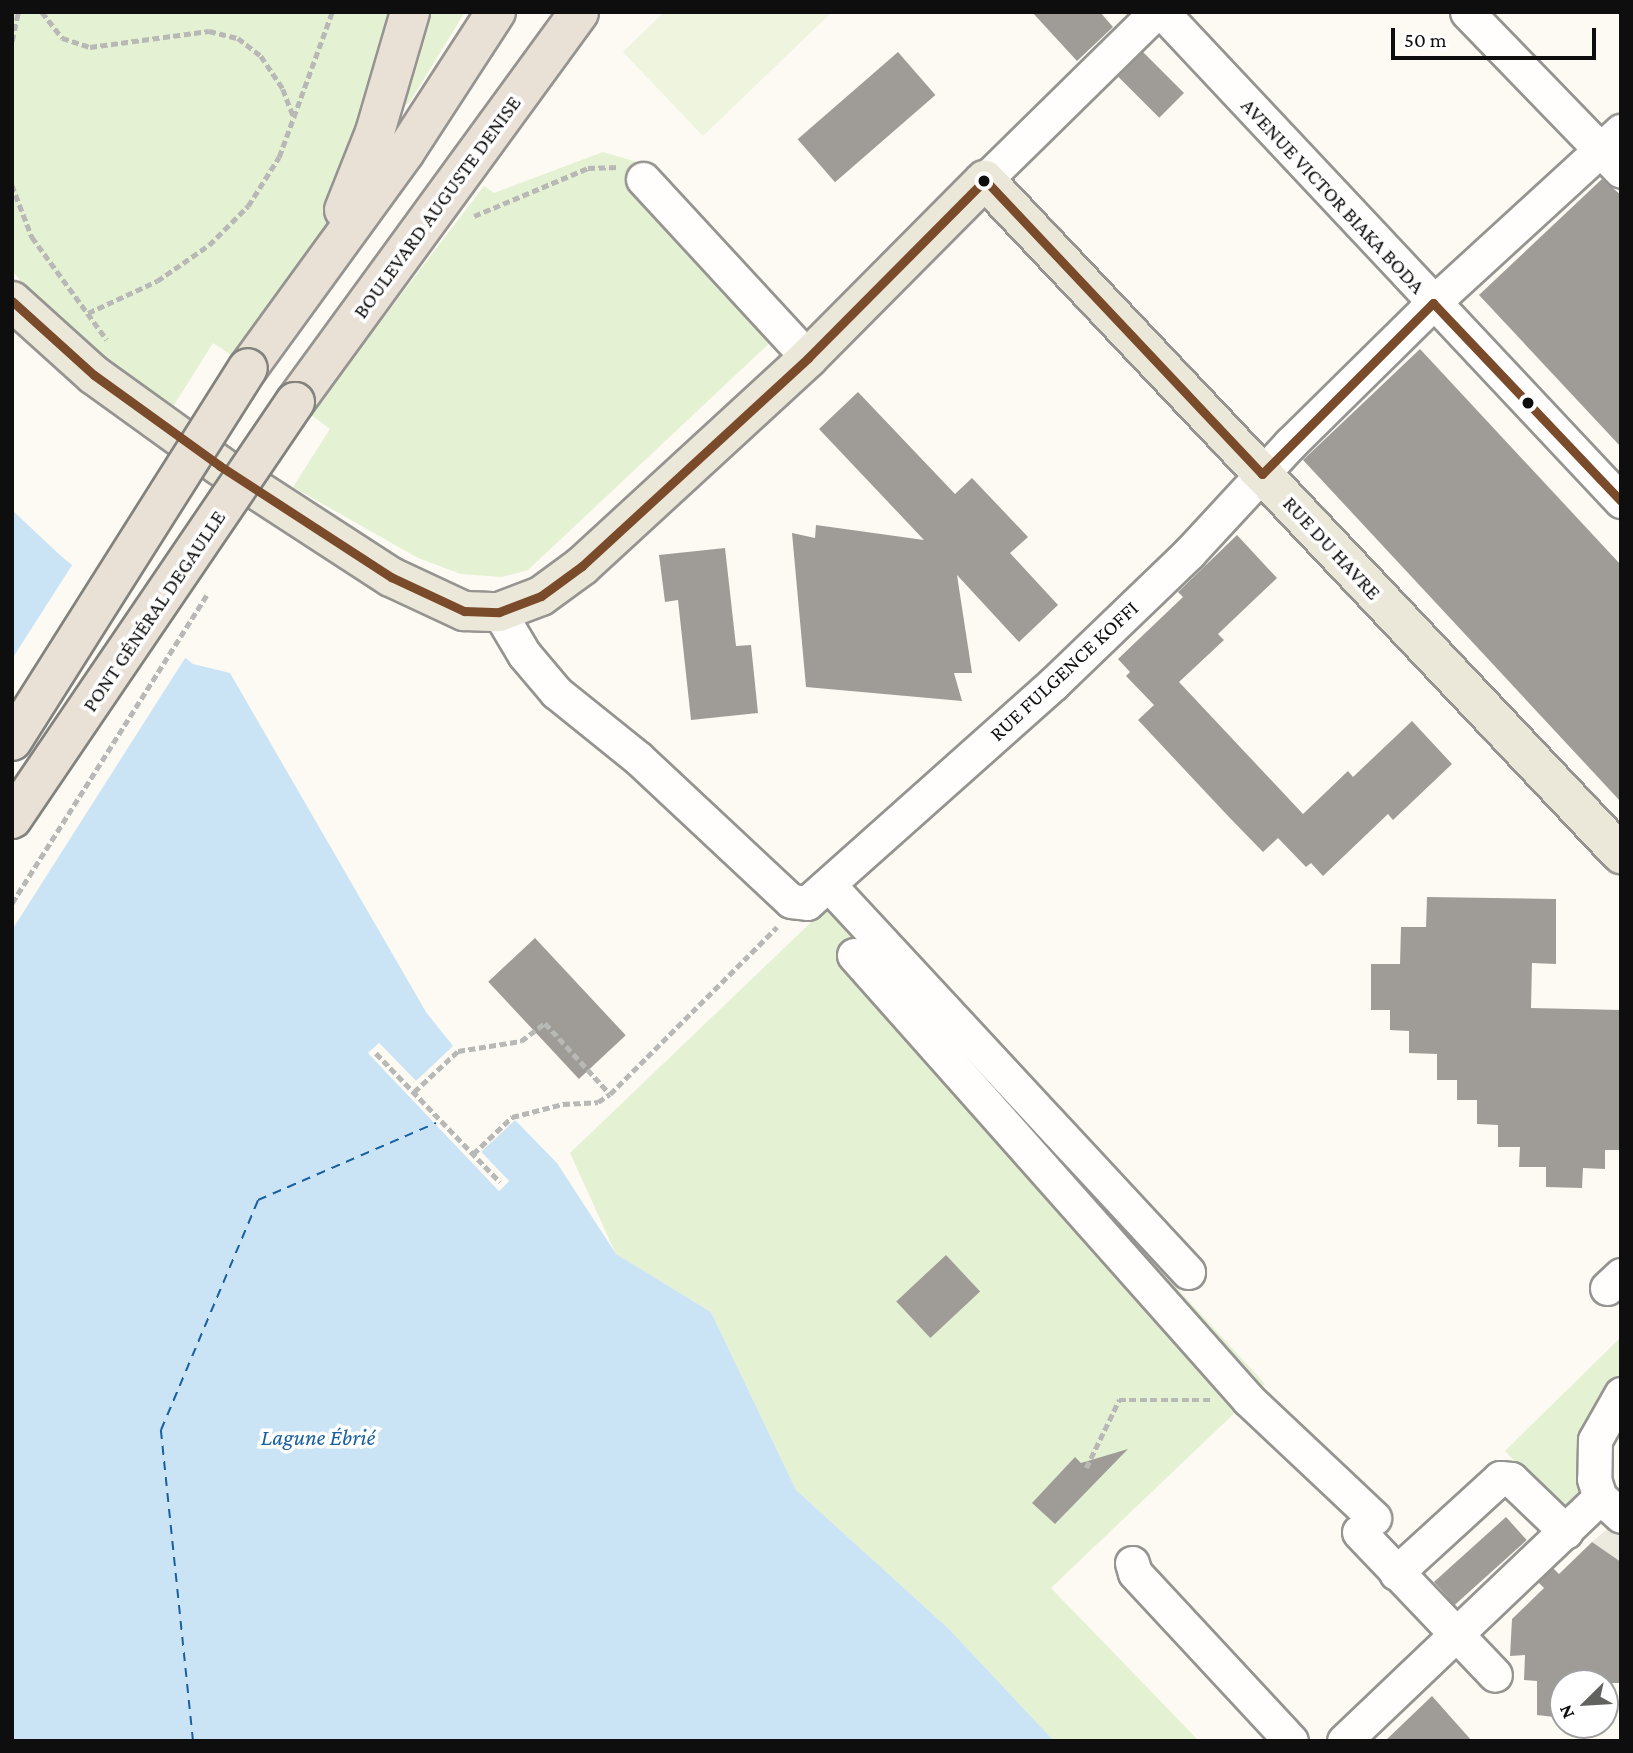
<!DOCTYPE html>
<html>
<head>
<meta charset="utf-8">
<style>
  body { margin:0 }
  #map { position:relative; width:1633px; height:1753px; overflow:hidden; background:#fcfaf2; font-family:"Crimson Pro",serif }
  div>[style] { position:absolute }
  .green>* { inset:0; background:#e4f1d3 }
  .pitch>* { inset:0; background:#eef4dd }
  .plaza>* { inset:0; background:#ece9de }
  .water>* { inset:0; background:#cae4f5 }
  .pier>* { inset:0; background:#fcfaf2 }
  .ferry>* { height:2px; margin-top:-1px; transform-origin:0; background:repeating-linear-gradient(90deg,#18609f 0 9px,transparent 0 16px) }
  .building>* { inset:0; background:#9f9c98; transform-origin:0 0 }
  .path>* { height:4.5px; margin-top:-2.25px; transform-origin:0; background:repeating-linear-gradient(90deg,#b8b8b6 0 7px,transparent 0 10.5px) }
  .roads { filter:drop-shadow(2px 0 #959491) drop-shadow(-2px 0 #959491) drop-shadow(0 2px #959491) drop-shadow(0 -2px #959491) }
  .minor>* { height:33px; margin:-16.5px; padding:0 16.5px; transform-origin:16.5px; border-radius:16.5px; background:#fffefd }
  .major>* { height:38px; margin:-19px; padding:0 19px; transform-origin:19px; border-radius:19px; background:#ece8d9 }
  .highway>* { height:38px; margin:-19px; padding:0 19px; transform-origin:19px; border-radius:19px; background:#e9e0d6 }
  .path-bridge>* { height:4.5px; margin-top:-2.25px; transform-origin:0; background:repeating-linear-gradient(90deg,#b8b8b6 0 7px,transparent 0 10.5px) }
  .bridges { filter:drop-shadow(2px 0 #82827e) drop-shadow(-2px 0 #82827e) drop-shadow(0 2px #82827e) drop-shadow(0 -2px #82827e) }
  .highway-bridge>* { height:38px; margin:-19px; padding:0 19px; transform-origin:19px; border-radius:19px; background:#e9e0d6 }
  .bus-1>* { height:9px; margin:-4.5px; padding:0 4.5px; transform-origin:4.5px; border-radius:4.5px; background:#7a4b2a }
  .dots>* { width:19px; height:19px; translate:-50% -50%; box-sizing:border-box; border:4px solid #fff; border-radius:50% }
  span { translate:-50% -50%; white-space:nowrap; text-align:center; line-height:1.15; -webkit-text-stroke:7px #fff; paint-order:stroke }
  .street-label { font-size:21px; color:#0e0e0e }
  .water-label { font-size:23px; color:#18609f; font-style:italic }
  .frame { position:absolute; inset:0; border:14px solid #0e0e0e; pointer-events:none }
  .north { position:absolute; left:1549px; top:1669px; width:70px; height:70px; box-sizing:border-box; background:#fff; border:2px solid #9f9f9f; border-radius:50%; rotate:246deg; font-size:19px; font-weight:700; line-height:28px; text-align:center; color:#0e0e0e }
  .north::after { content:''; display:block; margin:auto; width:24px; height:32px; background:#61615e; clip-path:polygon(50% 0,100% 100%,50% 72%,0 100%) }
  .scale { position:absolute; left:1391px; top:28px; width:205px; height:32px; box-sizing:border-box; border:4px solid #0e0e0e; border-top:0; padding-left:9px; font-size:21px; line-height:24px; white-space:nowrap; color:#0e0e0e; -webkit-text-stroke:5px #fff; paint-order:stroke }
</style>
</head>
<body>
<div id="map">
  <div class="green">
    <div style="clip-path:polygon(12px 12px,465px 12px,409px 103px,366px 128px,327px 226px,234px 357px,213px 343px,171px 410px,105px 365px,45px 313px,12px 270px)"></div>
    <div style="clip-path:polygon(603px 152px,640px 163px,791px 323px,528px 570px,502px 577px,461px 574px,418px 558px,293px 487px,330px 429px,310px 414px,484px 186px,494px 193px)"></div>
    <div style="clip-path:polygon(827px 907px,1265px 1384px,1051px 1588px,1199px 1741px,1054px 1741px,949px 1629px,796px 1490px,711px 1312px,616px 1254px,570px 1153px)"></div>
    <div style="clip-path:polygon(1621px 1337px,1621px 1372px,1591px 1411px,1582px 1440px,1589px 1492px,1564px 1514px,1505px 1451px)"></div>
  </div>
  <div class="pitch">
    <div style="clip-path:polygon(664px 12px,832px 12px,703px 136px,623px 52px)"></div>
  </div>
  <div class="plaza">
    <div style="clip-path:polygon(1621px 1517px,1621px 1562px,1592px 1542px)"></div>
  </div>
  <div class="water">
    <div style="clip-path:polygon(12px 510px,61px 556px,193px 664px,230px 673px,426px 1012px,453px 1046px,416px 1081px,379px 1043px,369px 1054px,499px 1191px,509px 1181px,481px 1152px,515px 1120px,557px 1163px,616px 1254px,711px 1312px,796px 1490px,949px 1629px,1054px 1741px,12px 1741px)"></div>
  </div>
  <div class="pier">
    <div style="clip-path:polygon(74px 562px,187px 655px,12px 930px,12px 659px)"></div>
    <div style="clip-path:polygon(379px 1043px,416px 1081px,456px 1048px,416px 1085px,379px 1048px,373px 1053px,500px 1186px,504px 1181px,478px 1151px,515px 1120px,481px 1152px,509px 1181px,499px 1191px,368px 1053px)"></div>
  </div>
  <div class="ferry">
    <div style="left:193px;top:1741px;width:313px;rotate:-95.9deg"></div>
    <div style="left:161px;top:1430px;width:250px;rotate:-67.1deg"></div>
    <div style="left:258px;top:1200px;width:194px;rotate:-23.4deg"></div>
  </div>
  <div class="building">
    <div style="clip-path:polygon(1032px 12px,1100px 12px,1113px 27px,1077px 61px)"></div>
    <div style="left:898px;top:52px;width:57px;height:133px;rotate:49deg"></div>
    <div style="left:1143px;top:52px;width:58px;height:35px;rotate:45deg"></div>
    <div style="clip-path:polygon(1602px 179px,1621px 195px,1621px 447px,1479px 295px)"></div>
    <div style="clip-path:polygon(1420px 349px,1621px 565px,1621px 802px,1303px 460px)"></div>
    <div style="clip-path:polygon(858px 392px,955px 494px,972px 478px,1028px 537px,1010px 553px,1058px 605px,1019px 642px,957px 575px,972px 673px,954px 673px,962px 701px,806px 687px,792px 533px,815px 538px,816px 525px,924px 540px,819px 429px)"></div>
    <div style="clip-path:polygon(1237px 535px,1277px 578px,1218px 634px,1224px 640px,1179px 682px,1303px 814px,1348px 771px,1353px 777px,1412px 721px,1452px 764px,1393px 820px,1388px 814px,1323px 876px,1311px 863px,1306px 867px,1278px 838px,1263px 852px,1228px 816px,1138px 720px,1154px 705px,1126px 676px,1130px 672px,1118px 659px,1183px 597px,1178px 592px)"></div>
    <div style="clip-path:polygon(725px 548px,736px 646px,751px 645px,758px 713px,691px 720px,678px 600px,665px 602px,659px 555px)"></div>
    <div style="clip-path:polygon(1427px 897px,1556px 899px,1556px 964px,1532px 963px,1531px 1008px,1621px 1010px,1621px 1150px,1605px 1150px,1605px 1169px,1583px 1168px,1582px 1188px,1546px 1187px,1546px 1167px,1519px 1167px,1520px 1147px,1498px 1147px,1498px 1125px,1477px 1124px,1477px 1100px,1457px 1100px,1457px 1080px,1437px 1080px,1437px 1054px,1409px 1053px,1409px 1031px,1390px 1030px,1390px 1010px,1371px 1010px,1371px 964px,1400px 964px,1401px 927px,1426px 927px)"></div>
    <div style="left:535px;top:938px;width:133px;height:64px;rotate:47deg"></div>
    <div style="left:946px;top:1255px;width:50px;height:68px;rotate:47deg"></div>
    <div style="clip-path:polygon(1128px 1449px,1055px 1524px,1032px 1503px,1075px 1457px,1081px 1463px)"></div>
    <div style="left:1506px;top:1517px;width:31px;height:97px;rotate:48deg"></div>
    <div style="clip-path:polygon(1592px 1542px,1621px 1562px,1621px 1683px,1563px 1683px,1563px 1718px,1537px 1715px,1537px 1681px,1524px 1680px,1525px 1655px,1510px 1656px,1512px 1619px,1544px 1588px,1538px 1582px,1553px 1568px,1559px 1574px)"></div>
    <div style="clip-path:polygon(1432px 1696px,1472px 1741px,1385px 1741px)"></div>
  </div>
  <div class="path">
    <div style="left:42px;top:12px;width:33px;rotate:52deg"></div>
    <div style="left:62px;top:38px;width:29px;rotate:18deg"></div>
    <div style="left:90px;top:47px;width:120px;rotate:-7.7deg"></div>
    <div style="left:209px;top:31px;width:30px;rotate:14deg"></div>
    <div style="left:238px;top:38px;width:29px;rotate:38deg"></div>
    <div style="left:261px;top:56px;width:40px;rotate:56deg"></div>
    <div style="left:283px;top:89px;width:31px;rotate:69deg"></div>
    <div style="left:12px;top:41px;width:30px;rotate:-78deg"></div>
    <div style="left:12px;top:185px;width:56px;rotate:69deg"></div>
    <div style="left:32px;top:237px;width:127px;rotate:53.9deg"></div>
    <div style="left:474px;top:216px;width:124px;rotate:-22.8deg"></div>
    <div style="left:588px;top:168px;width:31px;rotate:-2deg"></div>
    <div style="left:88px;top:313px;width:76px;rotate:-24.9deg"></div>
    <div style="left:157px;top:281px;width:63px;rotate:-34.7deg"></div>
    <div style="left:209px;top:245px;width:55px;rotate:-45deg"></div>
    <div style="left:248px;top:206px;width:58px;rotate:-57.7deg"></div>
    <div style="left:279px;top:157px;width:154px;rotate:-69.9deg"></div>
    <div style="left:376px;top:1053px;width:179px;rotate:46.1deg"></div>
    <div style="left:414px;top:1092px;width:60px;rotate:-43deg"></div>
    <div style="left:458px;top:1051px;width:64px;rotate:-9deg"></div>
    <div style="left:521px;top:1041px;width:30px;rotate:-37deg"></div>
    <div style="left:545px;top:1023px;width:96px;rotate:47.5deg"></div>
    <div style="left:473px;top:1154px;width:54px;rotate:-43.5deg"></div>
    <div style="left:512px;top:1117px;width:53px;rotate:-14.3deg"></div>
    <div style="left:563px;top:1104px;width:35px;rotate:-3deg"></div>
    <div style="left:598px;top:1102px;width:14px;rotate:-34deg"></div>
    <div style="left:610px;top:1094px;width:236px;rotate:-45deg"></div>
    <div style="left:1086px;top:1468px;width:76px;rotate:-64.1deg"></div>
    <div style="left:1119px;top:1400px;width:92px"></div>
  </div>
  <div class="roads">
    <div class="minor">
      <div style="left:1162px;top:12px;width:671px;rotate:46.81deg"></div>
      <div style="left:1467px;top:12px;width:221px;rotate:45.9deg"></div>
      <div style="left:643px;top:179px;width:243px;rotate:47.3deg"></div>
      <div style="left:985px;top:180px;width:240px;rotate:-44.5deg"></div>
      <div style="left:499px;top:612px;width:49px;rotate:59.2deg"></div>
      <div style="left:524px;top:654px;width:50px;rotate:49.9deg"></div>
      <div style="left:556px;top:692px;width:105px;rotate:38.8deg"></div>
      <div style="left:638px;top:758px;width:209px;rotate:43.1deg"></div>
      <div style="left:791px;top:901px;width:16px;rotate:7deg"></div>
      <div style="left:807px;top:903px;width:331px;rotate:-41.7deg"></div>
      <div style="left:1054px;top:683px;width:187px;rotate:-43.9deg"></div>
      <div style="left:1189px;top:553px;width:149px;rotate:-47.2deg"></div>
      <div style="left:1290px;top:444px;width:201px;rotate:-44.6deg"></div>
      <div style="left:1433px;top:303px;width:255px;rotate:-42.5deg"></div>
      <div style="left:829px;top:885px;width:528px;rotate:47.15deg"></div>
      <div style="left:854px;top:955px;width:595px;rotate:48.41deg"></div>
      <div style="left:1249px;top:1400px;width:172px;rotate:43.3deg"></div>
      <div style="left:1607px;top:1288px;width:19px;rotate:-43deg"></div>
      <div style="left:1621px;top:1394px;width:53px;rotate:119.5deg"></div>
      <div style="left:1595px;top:1440px;width:39px;rotate:91deg"></div>
      <div style="left:1594px;top:1479px;width:19px;rotate:72deg"></div>
      <div style="left:1600px;top:1497px;width:28px;rotate:42deg"></div>
      <div style="left:1359px;top:1532px;width:197px;rotate:46.4deg"></div>
      <div style="left:1132px;top:1563px;width:10px;rotate:73deg"></div>
      <div style="left:1135px;top:1573px;width:229px;rotate:47.1deg"></div>
      <div style="left:1396px;top:1573px;width:141px;rotate:-42.4deg"></div>
      <div style="left:1500px;top:1478px;width:11px;rotate:5deg"></div>
      <div style="left:1511px;top:1479px;width:76px;rotate:43.9deg"></div>
      <div style="left:1344px;top:1741px;width:354px;rotate:-43.6deg"></div>
    </div>
    <div class="major">
      <div style="left:12px;top:301px;width:110px;rotate:42.1deg"></div>
      <div style="left:94px;top:375px;width:155px;rotate:35.8deg"></div>
      <div style="left:220px;top:466px;width:204px;rotate:33deg"></div>
      <div style="left:391px;top:577px;width:81px;rotate:25deg"></div>
      <div style="left:464px;top:611px;width:35px;rotate:2deg"></div>
      <div style="left:499px;top:612px;width:45px;rotate:-20.9deg"></div>
      <div style="left:541px;top:596px;width:51px;rotate:-36.2deg"></div>
      <div style="left:582px;top:566px;width:307px;rotate:-42.6deg"></div>
      <div style="left:808px;top:358px;width:251px;rotate:-45.2deg"></div>
      <div style="left:985px;top:180px;width:927px;rotate:46.66deg"></div>
    </div>
    <div class="highway">
      <div style="left:344px;top:210px;width:84px;rotate:-68.3deg"></div>
      <div style="left:375px;top:132px;width:125px;rotate:-73.7deg"></div>
      <div style="left:248px;top:368px;width:267px;rotate:-54deg"></div>
      <div style="left:405px;top:152px;width:167px;rotate:-57deg"></div>
      <div style="left:295px;top:402px;width:482px;rotate:-53.9deg"></div>
    </div>
  </div>
  <div class="path-bridge">
    <div style="left:12px;top:903px;width:367px;rotate:-57.7deg"></div>
  </div>
  <div class="bridges">
    <div class="highway-bridge">
      <div style="left:12px;top:741px;width:441px;rotate:-57.7deg"></div>
      <div style="left:12px;top:819px;width:504px;rotate:-55.84deg"></div>
    </div>
  </div>
  <div class="bus-1">
    <div style="left:12px;top:301px;width:110px;rotate:42.1deg"></div>
    <div style="left:94px;top:375px;width:155px;rotate:35.8deg"></div>
    <div style="left:220px;top:466px;width:204px;rotate:33deg"></div>
    <div style="left:391px;top:577px;width:81px;rotate:25deg"></div>
    <div style="left:464px;top:611px;width:35px;rotate:2deg"></div>
    <div style="left:499px;top:612px;width:45px;rotate:-20.9deg"></div>
    <div style="left:541px;top:596px;width:51px;rotate:-36.2deg"></div>
    <div style="left:582px;top:566px;width:307px;rotate:-42.6deg"></div>
    <div style="left:808px;top:358px;width:251px;rotate:-45.2deg"></div>
    <div style="left:985px;top:180px;width:404px;rotate:46.7deg"></div>
    <div style="left:1262px;top:474px;width:242px;rotate:-45deg"></div>
    <div style="left:1433px;top:303px;width:273px;rotate:46.5deg"></div>
  </div>
  <div class="dots">
    <div style="left:984px;top:181px;background:#0e0e0e"></div>
    <div style="left:1528px;top:403px;background:#0e0e0e"></div>
  </div>
  <div class="street-label">
    <span style="left:1333px;top:196px;rotate:47deg">AVENUE VICTOR BIAKA BODA</span>
    <span style="left:437px;top:207px;rotate:-54deg">BOULEVARD AUGUSTE DENISE</span>
    <span style="left:1332px;top:548px;rotate:47deg">RUE DU HAVRE</span>
    <span style="left:154px;top:611px;rotate:-56deg">PONT GÉNÉRAL DEGAULLE</span>
    <span style="left:1064px;top:671px;rotate:-43deg">RUE FULGENCE KOFFI</span>
  </div>
  <div class="water-label">
    <span style="left:318px;top:1437px">Lagune Ébrié</span>
  </div>
  <div class="frame"></div>
  <div class="north">N</div>
  <div class="scale">50 m</div>
</div>
</body>
</html>
